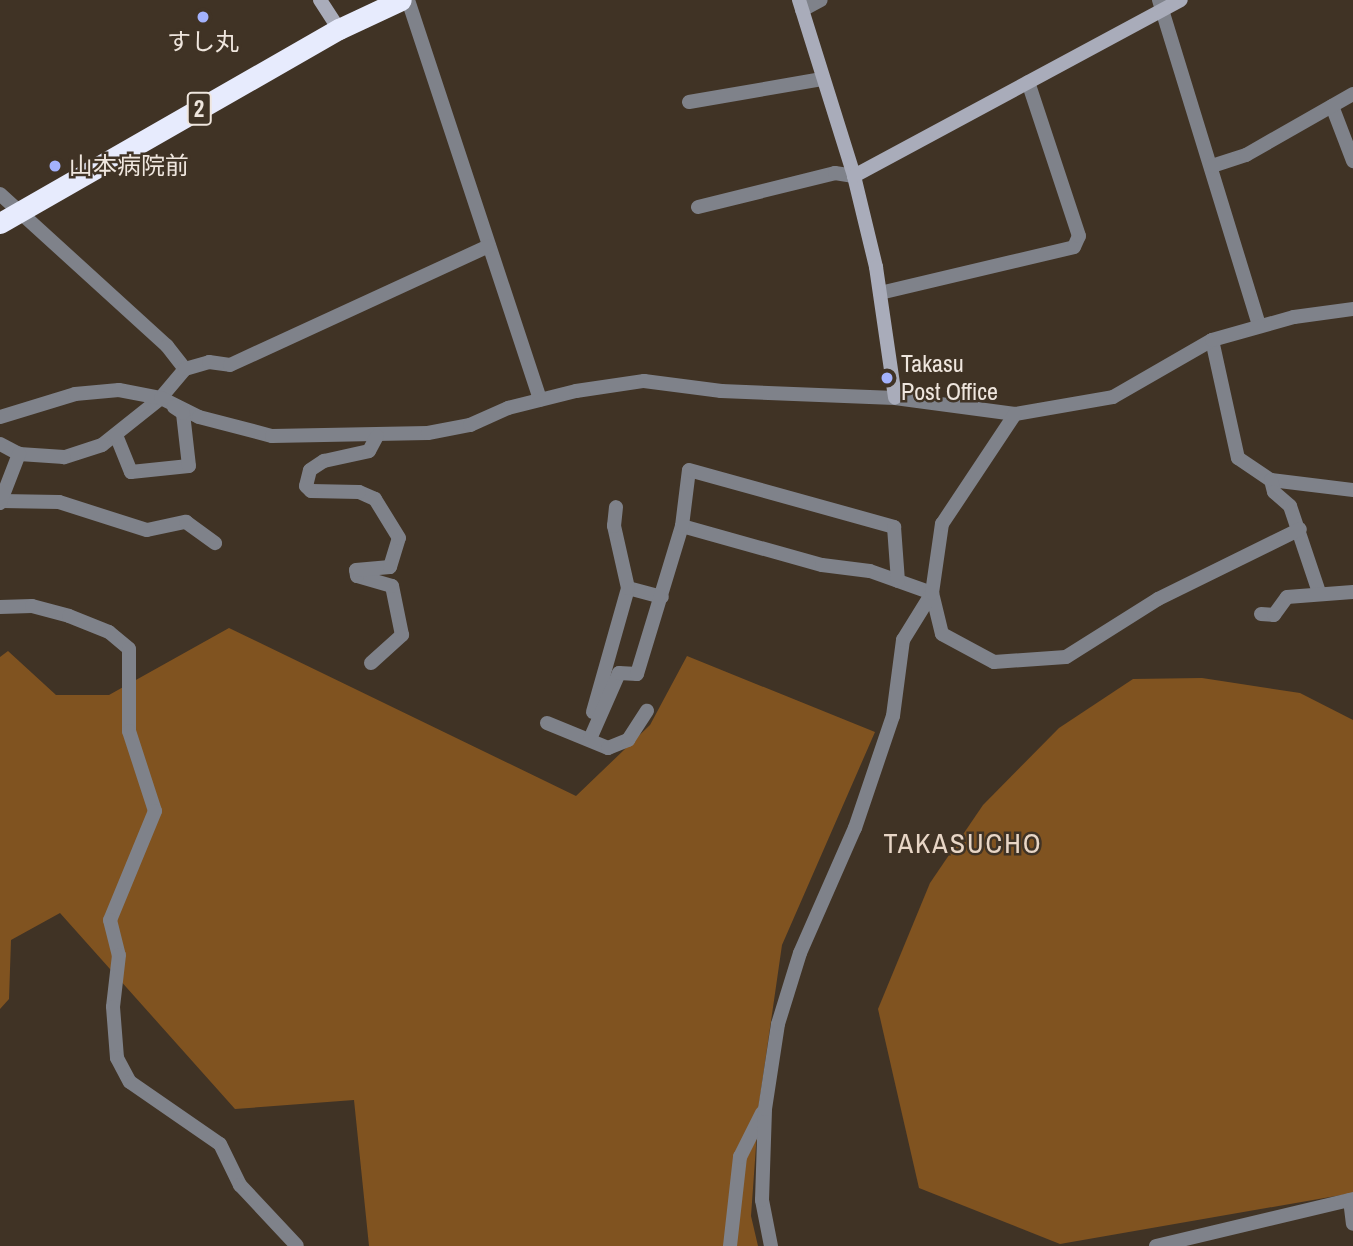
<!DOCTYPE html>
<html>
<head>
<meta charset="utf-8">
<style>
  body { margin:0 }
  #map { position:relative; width:1353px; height:1246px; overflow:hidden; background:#403325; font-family:"Archivo Narrow","Noto Sans JP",sans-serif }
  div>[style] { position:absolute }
  .green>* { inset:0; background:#805320 }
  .street>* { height:14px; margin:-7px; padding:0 7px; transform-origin:7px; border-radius:7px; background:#7f828a }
  .secondary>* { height:14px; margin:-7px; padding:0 7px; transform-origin:7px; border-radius:7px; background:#a9acba }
  .highway>* { height:21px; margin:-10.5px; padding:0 10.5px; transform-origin:10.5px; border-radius:10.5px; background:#e7ebfd }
  .dots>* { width:19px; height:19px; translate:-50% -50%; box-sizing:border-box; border:4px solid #403325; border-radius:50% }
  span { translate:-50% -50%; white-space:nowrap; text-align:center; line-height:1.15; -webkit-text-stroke:5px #403325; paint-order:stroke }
  .shield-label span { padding:2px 5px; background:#403325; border:2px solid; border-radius:5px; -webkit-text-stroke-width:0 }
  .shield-label { font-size:23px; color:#efe6de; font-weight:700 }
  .poi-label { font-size:24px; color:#efe6de }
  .left { translate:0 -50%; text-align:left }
  .quarter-label { font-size:28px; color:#e8d6c6; letter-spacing:2px }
</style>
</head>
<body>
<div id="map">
  <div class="green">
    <div style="clip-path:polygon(229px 628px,576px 796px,650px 725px,687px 656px,875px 732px,782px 945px,759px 1104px,751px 1216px,758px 1246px,369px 1246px,354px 1100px,235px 1109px,60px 913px,11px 940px,9px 999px,0 1009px,0 657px,8px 651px,56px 695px,109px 695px)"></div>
    <div style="clip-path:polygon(1202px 678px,1300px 693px,1353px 720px,1353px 1193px,1060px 1244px,919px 1188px,878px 1009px,930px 883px,983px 805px,1059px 728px,1133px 679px)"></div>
  </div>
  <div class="street">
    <div style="left:408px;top:0;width:421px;rotate:71.7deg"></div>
    <div style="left:1159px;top:0;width:341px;rotate:72.9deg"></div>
    <div style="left:802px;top:10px;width:21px;rotate:-28deg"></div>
    <div style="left:689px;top:102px;width:135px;rotate:-9.8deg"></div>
    <div style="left:1332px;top:106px;width:59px;rotate:69.1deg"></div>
    <div style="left:1212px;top:166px;width:36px;rotate:-18deg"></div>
    <div style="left:1246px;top:155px;width:123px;rotate:-29.7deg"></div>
    <div style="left:0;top:194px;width:226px;rotate:42.3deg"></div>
    <div style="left:167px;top:346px;width:29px;rotate:52deg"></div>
    <div style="left:185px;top:369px;width:38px;rotate:130deg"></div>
    <div style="left:161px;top:398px;width:75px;rotate:141.5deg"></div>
    <div style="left:102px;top:445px;width:40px;rotate:162deg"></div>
    <div style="left:64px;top:457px;width:45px;rotate:-176.2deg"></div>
    <div style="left:19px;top:454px;width:21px;rotate:-152deg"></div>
    <div style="left:698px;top:207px;width:141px;rotate:-13.9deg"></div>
    <div style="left:835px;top:173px;width:19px;rotate:9deg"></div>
    <div style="left:880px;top:293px;width:199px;rotate:-13.3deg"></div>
    <div style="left:1074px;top:247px;width:12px;rotate:-66deg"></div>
    <div style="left:1079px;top:236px;width:162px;rotate:-108.3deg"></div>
    <div style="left:1212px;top:340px;width:121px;rotate:77.6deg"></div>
    <div style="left:1238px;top:458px;width:40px;rotate:34deg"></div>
    <div style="left:1271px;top:480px;width:83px;rotate:7deg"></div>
    <div style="left:185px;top:369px;width:25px;rotate:-16deg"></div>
    <div style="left:209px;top:362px;width:21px;rotate:8deg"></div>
    <div style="left:230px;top:365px;width:285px;rotate:-24.7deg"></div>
    <div style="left:0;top:417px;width:78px;rotate:-17deg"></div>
    <div style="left:75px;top:394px;width:44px;rotate:-5.2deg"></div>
    <div style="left:119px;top:390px;width:43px;rotate:10.8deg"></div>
    <div style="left:161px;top:398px;width:42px;rotate:26.6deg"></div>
    <div style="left:199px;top:417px;width:75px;rotate:14.6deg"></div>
    <div style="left:272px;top:436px;width:156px;rotate:-1.1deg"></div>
    <div style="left:428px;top:433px;width:43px;rotate:-10.8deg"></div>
    <div style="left:470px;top:425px;width:42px;rotate:-24.1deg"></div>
    <div style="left:508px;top:408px;width:70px;rotate:-14deg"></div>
    <div style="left:576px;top:391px;width:69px;rotate:-8.4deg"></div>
    <div style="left:644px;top:381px;width:78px;rotate:7.4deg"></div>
    <div style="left:721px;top:391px;width:174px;rotate:2.3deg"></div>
    <div style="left:895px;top:398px;width:121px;rotate:7.6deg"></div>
    <div style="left:1015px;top:414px;width:99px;rotate:-9.8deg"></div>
    <div style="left:1113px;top:397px;width:114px;rotate:-29.9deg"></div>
    <div style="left:1212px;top:340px;width:85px;rotate:-15.7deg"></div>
    <div style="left:1294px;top:317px;width:60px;rotate:-7.7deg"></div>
    <div style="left:116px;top:435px;width:40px;rotate:68deg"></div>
    <div style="left:131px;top:472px;width:58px;rotate:-5.9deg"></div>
    <div style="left:189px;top:466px;width:53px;rotate:-96.5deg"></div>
    <div style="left:183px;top:413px;width:11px;rotate:-146deg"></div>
    <div style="left:1271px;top:480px;width:12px;rotate:76deg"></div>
    <div style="left:1274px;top:492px;width:21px;rotate:41deg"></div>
    <div style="left:1290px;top:506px;width:91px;rotate:71.4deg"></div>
    <div style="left:2px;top:501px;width:57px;rotate:1deg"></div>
    <div style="left:59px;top:502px;width:92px;rotate:17.7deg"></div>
    <div style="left:147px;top:530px;width:40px;rotate:-12deg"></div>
    <div style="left:186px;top:522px;width:36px;rotate:36deg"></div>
    <div style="left:0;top:503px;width:53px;rotate:-68.8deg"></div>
    <div style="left:682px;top:526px;width:145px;rotate:15.6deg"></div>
    <div style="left:822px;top:565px;width:48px;rotate:7.1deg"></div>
    <div style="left:870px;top:571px;width:66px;rotate:19.5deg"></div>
    <div style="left:932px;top:593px;width:42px;rotate:76.3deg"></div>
    <div style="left:942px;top:634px;width:59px;rotate:28.3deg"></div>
    <div style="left:994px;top:662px;width:72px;rotate:-4deg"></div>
    <div style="left:1066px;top:657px;width:109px;rotate:-32.2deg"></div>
    <div style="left:1158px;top:599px;width:158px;rotate:-26.2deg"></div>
    <div style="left:628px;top:588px;width:35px;rotate:15deg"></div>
    <div style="left:0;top:607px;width:32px;rotate:-2deg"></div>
    <div style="left:32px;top:606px;width:38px;rotate:15deg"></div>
    <div style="left:69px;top:616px;width:43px;rotate:21.8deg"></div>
    <div style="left:109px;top:632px;width:26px;rotate:40deg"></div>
    <div style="left:129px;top:649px;width:82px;rotate:90deg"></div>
    <div style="left:129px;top:731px;width:84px;rotate:72deg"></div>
    <div style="left:155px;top:811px;width:118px;rotate:112.4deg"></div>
    <div style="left:110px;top:920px;width:36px;rotate:76deg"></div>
    <div style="left:119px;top:955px;width:52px;rotate:96.6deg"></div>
    <div style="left:113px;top:1007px;width:51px;rotate:85.5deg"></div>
    <div style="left:117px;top:1058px;width:27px;rotate:62deg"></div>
    <div style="left:130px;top:1082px;width:109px;rotate:34.6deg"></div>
    <div style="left:220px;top:1144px;width:46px;rotate:64deg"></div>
    <div style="left:240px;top:1185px;width:83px;rotate:46.9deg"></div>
    <div style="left:1261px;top:614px;width:13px;rotate:4deg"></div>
    <div style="left:1274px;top:615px;width:22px;rotate:-54deg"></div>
    <div style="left:1287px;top:597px;width:66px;rotate:-4.3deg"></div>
    <div style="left:371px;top:663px;width:42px;rotate:-42.1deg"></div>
    <div style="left:402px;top:635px;width:50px;rotate:-101.5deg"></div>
    <div style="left:392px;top:586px;width:36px;rotate:-164deg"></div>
    <div style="left:357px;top:576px;width:6px;rotate:-99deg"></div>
    <div style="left:356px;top:570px;width:34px;rotate:-5deg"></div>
    <div style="left:390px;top:567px;width:30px;rotate:-73deg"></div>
    <div style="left:399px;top:538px;width:46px;rotate:-121.6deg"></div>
    <div style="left:375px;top:499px;width:17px;rotate:-156deg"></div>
    <div style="left:359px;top:492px;width:48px;rotate:-178.8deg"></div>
    <div style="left:311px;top:491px;width:7px;rotate:-135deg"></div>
    <div style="left:306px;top:486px;width:16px;rotate:-76deg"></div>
    <div style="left:310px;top:470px;width:17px;rotate:-33deg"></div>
    <div style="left:324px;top:461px;width:46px;rotate:-12.5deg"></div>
    <div style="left:369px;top:451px;width:17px;rotate:-62deg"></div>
    <div style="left:593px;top:712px;width:129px;rotate:-74.2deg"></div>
    <div style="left:628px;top:588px;width:64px;rotate:-102.7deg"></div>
    <div style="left:614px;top:526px;width:19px;rotate:-84deg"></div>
    <div style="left:547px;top:723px;width:66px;rotate:22.3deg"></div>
    <div style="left:608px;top:748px;width:22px;rotate:-22deg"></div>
    <div style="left:628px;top:740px;width:35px;rotate:-57deg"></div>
    <div style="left:590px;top:739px;width:72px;rotate:-66.3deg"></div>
    <div style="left:619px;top:673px;width:18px;rotate:3deg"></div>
    <div style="left:637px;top:674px;width:155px;rotate:-73.1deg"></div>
    <div style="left:682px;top:526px;width:56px;rotate:-82.9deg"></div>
    <div style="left:689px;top:470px;width:213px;rotate:15.5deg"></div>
    <div style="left:894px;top:527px;width:54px;rotate:85.8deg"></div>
    <div style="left:1350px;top:1200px;width:24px;rotate:83deg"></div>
    <div style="left:730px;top:1246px;width:90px;rotate:-83.6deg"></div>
    <div style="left:740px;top:1157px;width:49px;rotate:-63.4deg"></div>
    <div style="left:771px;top:1246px;width:47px;rotate:-101.1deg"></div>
    <div style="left:762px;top:1200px;width:91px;rotate:-88.1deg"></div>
    <div style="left:765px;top:1109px;width:86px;rotate:-81.3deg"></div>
    <div style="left:778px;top:1024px;width:74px;rotate:-72.8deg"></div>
    <div style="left:800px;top:953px;width:137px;rotate:-66.3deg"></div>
    <div style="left:855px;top:828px;width:118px;rotate:-71.3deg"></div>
    <div style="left:893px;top:716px;width:77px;rotate:-82.5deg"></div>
    <div style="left:903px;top:640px;width:55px;rotate:-58.3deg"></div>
    <div style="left:932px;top:593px;width:70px;rotate:-81.8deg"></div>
    <div style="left:942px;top:524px;width:132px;rotate:-56.4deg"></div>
    <div style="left:1156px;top:1246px;width:203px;rotate:-13.4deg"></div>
  </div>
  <div class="secondary">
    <div style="left:320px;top:0;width:35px;rotate:57deg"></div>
    <div style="left:799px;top:0;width:184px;rotate:72.6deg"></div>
    <div style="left:854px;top:176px;width:94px;rotate:76.4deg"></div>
    <div style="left:876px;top:267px;width:132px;rotate:81.7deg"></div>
    <div style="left:854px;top:176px;width:371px;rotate:-28.3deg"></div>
  </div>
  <div class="highway">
    <div style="left:0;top:223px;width:391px;rotate:-29.8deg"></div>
    <div style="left:339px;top:29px;width:68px;rotate:-25.1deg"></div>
  </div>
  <div class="dots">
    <div style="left:203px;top:17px;background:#a3b2fd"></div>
    <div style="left:55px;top:166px;background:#a3b2fd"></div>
    <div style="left:887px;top:378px;background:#a3b2fd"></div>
  </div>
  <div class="shield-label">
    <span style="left:199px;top:109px">2</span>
  </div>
  <div class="poi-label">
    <span style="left:203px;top:42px">すし丸</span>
    <span class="left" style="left:69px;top:166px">山本病院前</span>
    <span class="left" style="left:901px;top:378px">Takasu<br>Post Office</span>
  </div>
  <div class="quarter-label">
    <span style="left:963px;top:843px">TAKASUCHO</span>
  </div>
</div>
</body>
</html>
